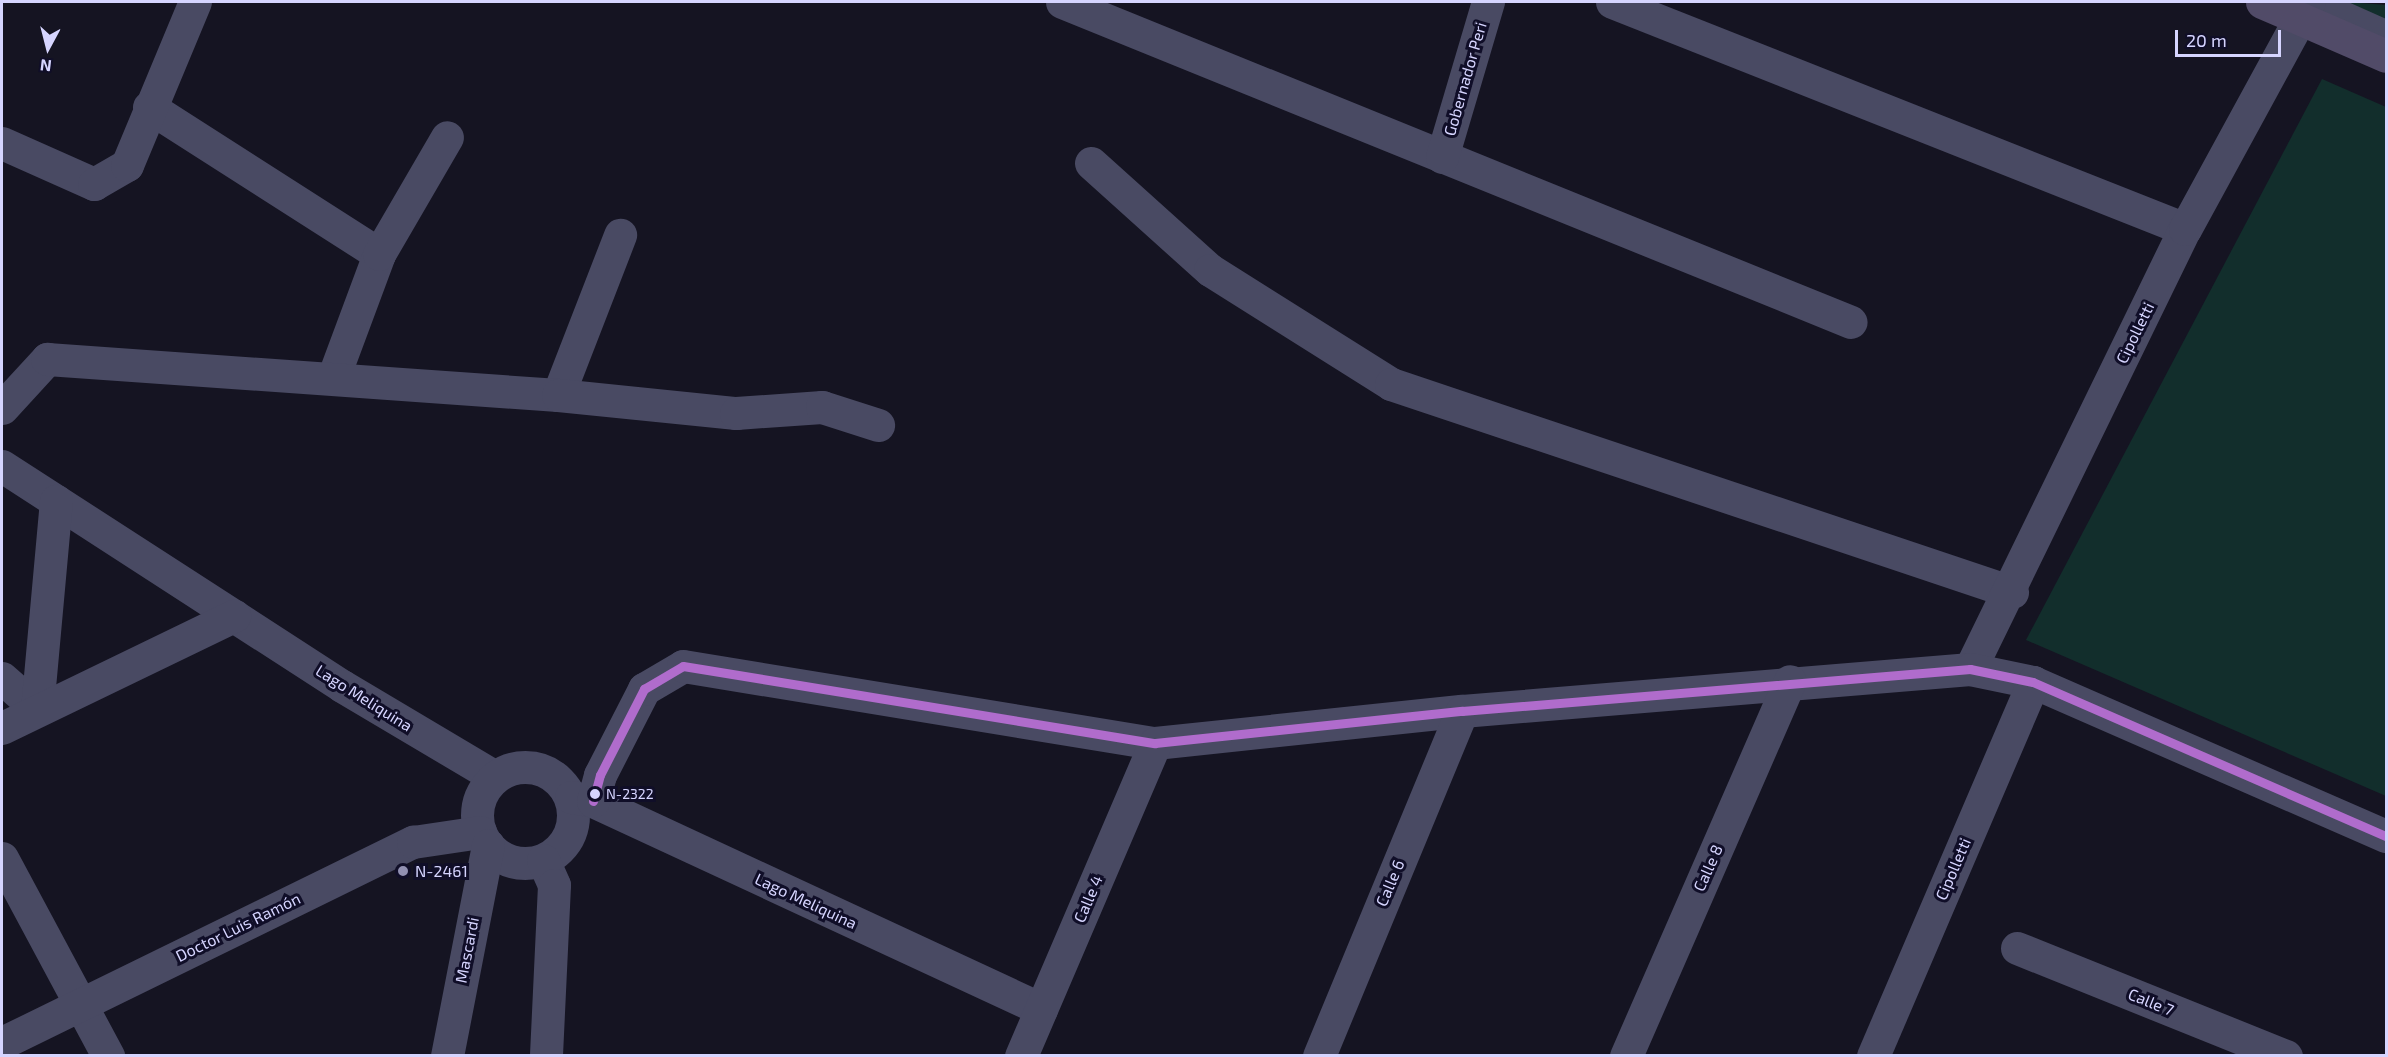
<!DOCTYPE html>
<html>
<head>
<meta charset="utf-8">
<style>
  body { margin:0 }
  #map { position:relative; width:2388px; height:1057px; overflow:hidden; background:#151422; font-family:"Exo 2",sans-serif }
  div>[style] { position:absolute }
  .green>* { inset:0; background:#122e2c }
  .service>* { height:21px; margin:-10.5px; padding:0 10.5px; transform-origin:10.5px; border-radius:10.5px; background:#494a63 }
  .minor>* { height:33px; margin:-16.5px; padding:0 16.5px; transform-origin:16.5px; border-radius:16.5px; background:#494a63 }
  .minor>.ring { margin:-16.5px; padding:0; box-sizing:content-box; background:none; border:33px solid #494a63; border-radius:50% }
  .primary>* { height:33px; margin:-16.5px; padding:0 16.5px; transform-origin:16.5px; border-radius:16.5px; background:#514b68 }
  .bus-1>* { height:9px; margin:-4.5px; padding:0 4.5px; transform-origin:4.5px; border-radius:4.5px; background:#b06ccc }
  .dots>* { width:16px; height:16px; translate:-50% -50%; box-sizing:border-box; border:3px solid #100e28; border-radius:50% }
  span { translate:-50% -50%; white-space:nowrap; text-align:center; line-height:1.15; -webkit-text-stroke:6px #100e28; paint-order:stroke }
  .bus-label { font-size:14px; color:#d6d5ff }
  .left { translate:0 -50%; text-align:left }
  .street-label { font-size:16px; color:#d6d5ff }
  .poi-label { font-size:16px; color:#d6d5ff }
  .frame { position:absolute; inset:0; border:3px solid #d6d5ff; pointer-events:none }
  .north { position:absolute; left:18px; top:18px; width:60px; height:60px; -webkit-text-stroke:4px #100e28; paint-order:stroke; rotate:187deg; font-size:16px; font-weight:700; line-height:24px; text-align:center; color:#d6d5ff }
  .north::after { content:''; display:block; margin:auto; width:21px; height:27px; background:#d6d5ff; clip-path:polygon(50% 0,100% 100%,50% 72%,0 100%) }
  .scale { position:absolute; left:2175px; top:30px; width:106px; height:27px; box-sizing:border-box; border:3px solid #d6d5ff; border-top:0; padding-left:8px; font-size:18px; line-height:21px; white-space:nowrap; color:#d6d5ff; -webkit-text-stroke:4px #100e28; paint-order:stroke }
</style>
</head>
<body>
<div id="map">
  <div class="green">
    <div style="clip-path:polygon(2348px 2px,2386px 5px,2386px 22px,2349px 5px)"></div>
    <div style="clip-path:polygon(2322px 79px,2386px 107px,2386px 796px,2026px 640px)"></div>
  </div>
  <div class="service">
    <div style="left:2323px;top:2px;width:69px;rotate:24deg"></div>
  </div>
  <div class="minor">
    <div style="left:1062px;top:2px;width:851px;rotate:22.08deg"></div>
    <div style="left:1612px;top:2px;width:616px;rotate:21.61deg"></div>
    <div style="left:149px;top:107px;width:273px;rotate:32.6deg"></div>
    <div style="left:2px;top:143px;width:101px;rotate:24deg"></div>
    <div style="left:94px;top:184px;width:38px;rotate:-30deg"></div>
    <div style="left:127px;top:165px;width:177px;rotate:-67.4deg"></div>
    <div style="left:1442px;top:157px;width:162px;rotate:-73.5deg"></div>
    <div style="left:1091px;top:163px;width:160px;rotate:42deg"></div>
    <div style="left:1210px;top:270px;width:214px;rotate:32.2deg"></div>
    <div style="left:1391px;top:384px;width:655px;rotate:18.52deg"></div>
    <div style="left:333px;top:378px;width:132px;rotate:-69.6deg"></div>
    <div style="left:379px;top:254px;width:135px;rotate:-59.8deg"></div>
    <div style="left:558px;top:395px;width:172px;rotate:-68.8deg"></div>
    <div style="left:2px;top:408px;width:67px;rotate:-47.4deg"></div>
    <div style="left:47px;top:359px;width:512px;rotate:4.03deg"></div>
    <div style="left:558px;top:395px;width:179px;rotate:5.8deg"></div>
    <div style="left:736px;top:413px;width:86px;rotate:-4deg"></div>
    <div style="left:822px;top:407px;width:59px;rotate:17.8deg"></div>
    <div style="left:2px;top:466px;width:405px;rotate:32.9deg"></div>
    <div style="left:342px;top:686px;width:178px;rotate:30.7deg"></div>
    <div style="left:1970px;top:669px;width:490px;rotate:-64deg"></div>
    <div style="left:2185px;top:229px;width:259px;rotate:-61.4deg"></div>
    <div style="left:2px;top:678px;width:47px;rotate:41.5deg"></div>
    <div style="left:37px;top:709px;width:209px;rotate:-84.8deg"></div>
    <div style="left:2px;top:728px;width:258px;rotate:-25.8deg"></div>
    <div class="ring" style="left:477px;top:767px;width:63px;height:63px"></div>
    <div style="left:571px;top:797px;width:22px;rotate:10deg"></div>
    <div style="left:593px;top:801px;width:494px;rotate:24.9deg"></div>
    <div style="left:593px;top:801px;width:27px;rotate:-75deg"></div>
    <div style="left:600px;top:775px;width:97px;rotate:-62.9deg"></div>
    <div style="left:644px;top:689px;width:45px;rotate:-30.5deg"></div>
    <div style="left:683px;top:666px;width:478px;rotate:9.3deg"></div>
    <div style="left:1155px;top:743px;width:309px;rotate:-6deg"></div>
    <div style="left:1462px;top:711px;width:510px;rotate:-4.73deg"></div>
    <div style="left:1970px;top:669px;width:64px;rotate:11.7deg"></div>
    <div style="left:2033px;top:682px;width:385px;rotate:23.6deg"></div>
    <div style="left:2px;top:858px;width:225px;rotate:61.8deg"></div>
    <div style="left:543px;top:860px;width:27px;rotate:66deg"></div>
    <div style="left:554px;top:885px;width:171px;rotate:92.7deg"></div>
    <div style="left:2017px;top:948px;width:290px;rotate:21.9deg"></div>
    <div style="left:2px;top:1043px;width:458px;rotate:-26.1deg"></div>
    <div style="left:413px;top:842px;width:68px;rotate:-8.5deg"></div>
    <div style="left:447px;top:1056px;width:215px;rotate:-79deg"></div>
    <div style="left:1021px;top:1056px;width:340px;rotate:-66.8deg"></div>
    <div style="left:1319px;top:1056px;width:373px;rotate:-67.5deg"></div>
    <div style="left:1626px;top:1056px;width:409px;rotate:-66.4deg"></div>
    <div style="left:1873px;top:1056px;width:407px;rotate:-66.8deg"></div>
  </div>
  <div class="primary">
    <div style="left:2262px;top:2px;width:135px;rotate:23.5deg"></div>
  </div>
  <div class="bus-1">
    <div style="left:593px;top:801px;width:27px;rotate:-75deg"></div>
    <div style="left:600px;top:775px;width:97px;rotate:-62.9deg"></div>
    <div style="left:644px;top:689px;width:45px;rotate:-30.5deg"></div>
    <div style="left:683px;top:666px;width:478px;rotate:9.3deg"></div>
    <div style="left:1155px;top:743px;width:309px;rotate:-6deg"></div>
    <div style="left:1462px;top:711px;width:510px;rotate:-4.73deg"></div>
    <div style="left:1970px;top:669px;width:64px;rotate:11.7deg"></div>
    <div style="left:2033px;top:682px;width:385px;rotate:23.6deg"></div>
  </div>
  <div class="dots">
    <div style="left:595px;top:794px;background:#d6d5ff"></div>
    <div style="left:403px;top:871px;background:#9291b2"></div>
  </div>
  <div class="bus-label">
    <span class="left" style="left:606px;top:794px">N-2322</span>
  </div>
  <div class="street-label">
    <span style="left:1465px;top:79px;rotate:-74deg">Gobernador Peri</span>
    <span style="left:2135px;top:333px;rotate:-64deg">Cipolletti</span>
    <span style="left:364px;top:698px;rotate:32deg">Lago Meliquina</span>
    <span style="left:1708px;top:868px;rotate:-66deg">Calle 8</span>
    <span style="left:1953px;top:869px;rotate:-67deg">Cipolletti</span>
    <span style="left:1390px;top:883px;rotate:-67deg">Calle 6</span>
    <span style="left:1088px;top:899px;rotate:-67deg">Calle 4</span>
    <span style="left:806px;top:901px;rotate:25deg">Lago Meliquina</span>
    <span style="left:238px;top:927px;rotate:-26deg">Doctor Luis Ramón</span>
    <span style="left:467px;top:950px;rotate:-79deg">Mascardi</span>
    <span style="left:2151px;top:1002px;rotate:22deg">Calle 7</span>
  </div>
  <div class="poi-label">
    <span class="left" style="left:415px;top:871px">N-2461</span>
  </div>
  <div class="frame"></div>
  <div class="north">N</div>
  <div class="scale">20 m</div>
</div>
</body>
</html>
